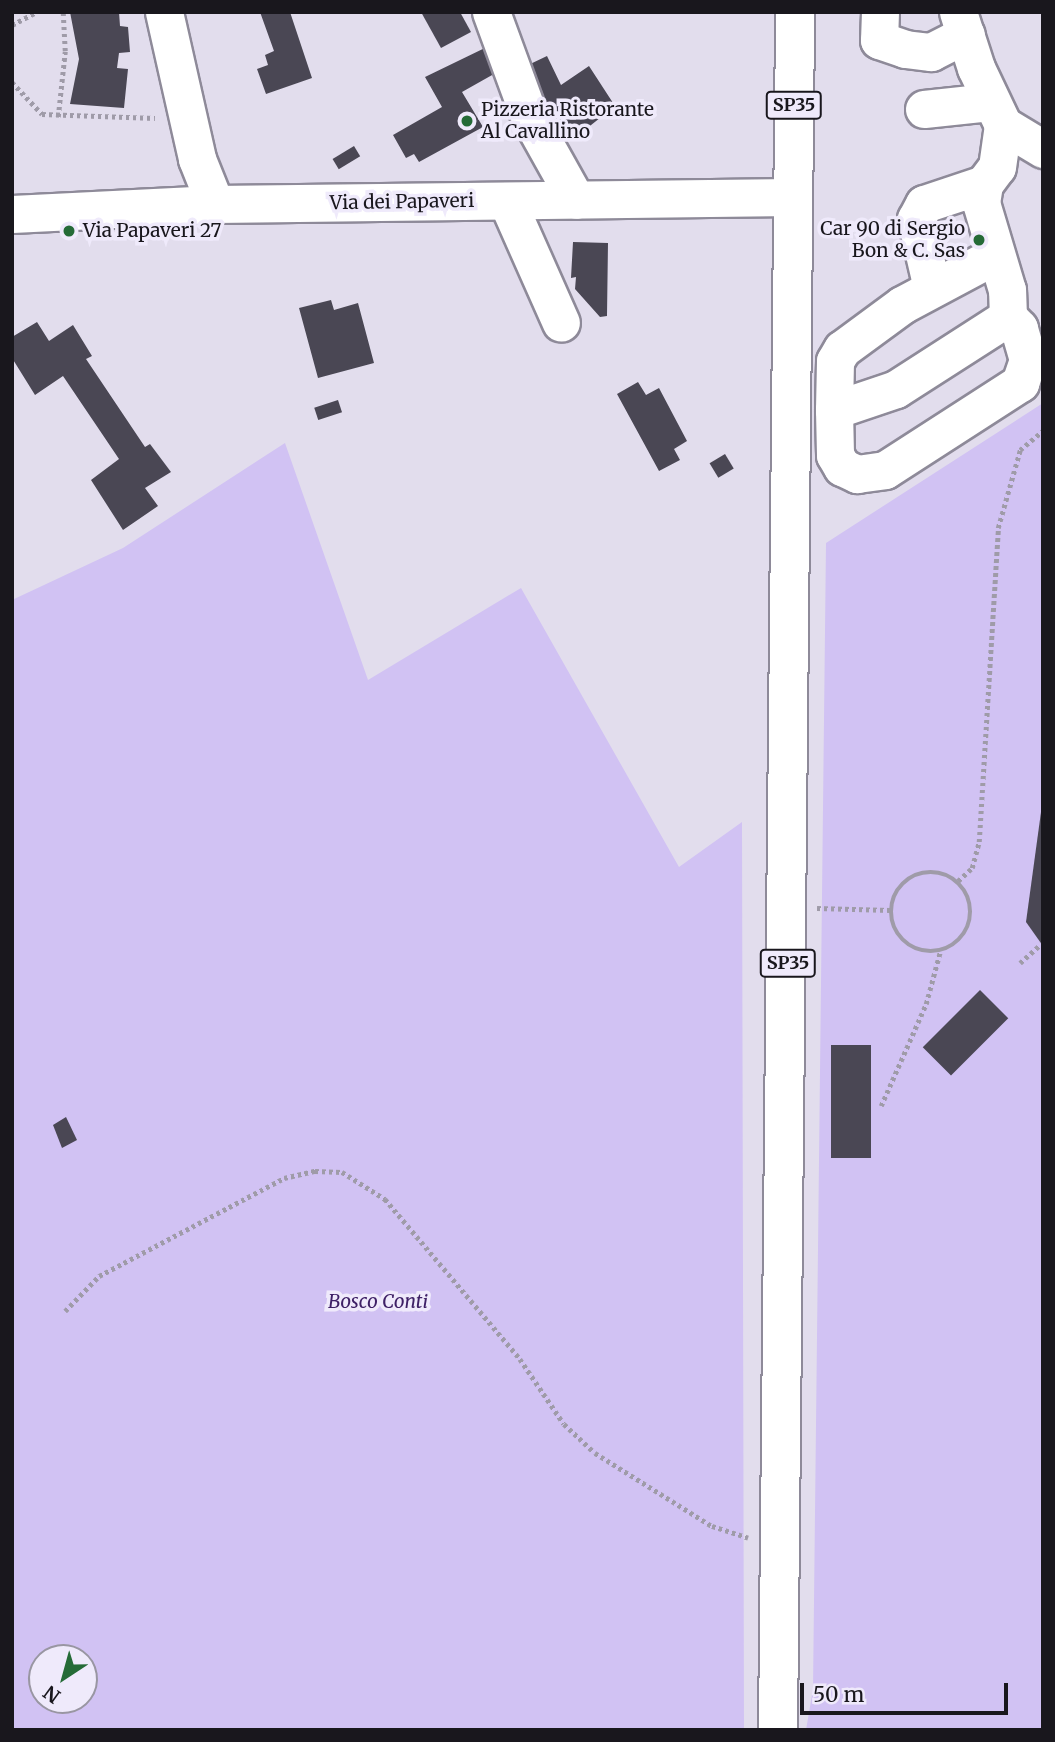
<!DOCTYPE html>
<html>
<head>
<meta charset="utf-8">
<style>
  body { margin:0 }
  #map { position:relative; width:1055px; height:1742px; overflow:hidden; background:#e2dded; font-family:Merriweather,serif }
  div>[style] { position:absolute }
  .green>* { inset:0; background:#d1c2f3 }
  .building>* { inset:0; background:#4a4754; transform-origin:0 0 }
  .path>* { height:4.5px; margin-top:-2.25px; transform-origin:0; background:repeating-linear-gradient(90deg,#9f9ba8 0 3.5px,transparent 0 7px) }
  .path>.ring { margin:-2.25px; padding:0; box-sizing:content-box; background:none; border:4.5px solid #9f9ba8; border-radius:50% }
  .roads { filter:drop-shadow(2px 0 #8e8a99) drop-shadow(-2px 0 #8e8a99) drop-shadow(0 2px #8e8a99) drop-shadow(0 -2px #8e8a99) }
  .minor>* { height:37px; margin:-18.5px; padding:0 18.5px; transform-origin:18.5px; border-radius:18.5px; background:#fff }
  .major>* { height:38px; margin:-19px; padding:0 19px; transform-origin:19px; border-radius:19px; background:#fff }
  .dots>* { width:19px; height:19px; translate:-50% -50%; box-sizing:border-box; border:4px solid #efeafb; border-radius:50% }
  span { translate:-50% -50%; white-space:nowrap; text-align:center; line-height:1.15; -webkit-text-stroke:7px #efeafb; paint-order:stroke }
  .shield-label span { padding:2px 5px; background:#efeafb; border:2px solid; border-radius:5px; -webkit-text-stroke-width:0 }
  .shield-label { font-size:18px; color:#19171d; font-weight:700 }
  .poi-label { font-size:19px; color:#19171d }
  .left { translate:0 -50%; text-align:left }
  .right { translate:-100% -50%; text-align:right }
  .street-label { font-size:19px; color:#19171d }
  .park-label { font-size:19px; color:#3e2066; font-style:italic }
  .frame { position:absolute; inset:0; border:14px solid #19171d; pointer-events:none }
  .north { position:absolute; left:28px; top:1644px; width:70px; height:70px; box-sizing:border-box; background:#efeafb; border:2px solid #9996a2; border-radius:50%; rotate:216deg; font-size:19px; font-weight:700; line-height:28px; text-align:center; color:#19171d }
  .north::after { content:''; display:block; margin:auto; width:24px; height:32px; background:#256b37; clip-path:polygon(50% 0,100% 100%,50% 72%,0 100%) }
  .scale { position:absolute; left:800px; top:1683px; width:208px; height:32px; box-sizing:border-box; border:4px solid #19171d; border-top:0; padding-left:9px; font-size:21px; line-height:24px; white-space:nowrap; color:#19171d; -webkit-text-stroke:5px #efeafb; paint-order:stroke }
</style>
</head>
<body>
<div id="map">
  <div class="green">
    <div style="clip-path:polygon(1043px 403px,1043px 1730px,806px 1730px,813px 1689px,826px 543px)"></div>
    <div style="clip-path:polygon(evenodd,285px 443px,368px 680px,521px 588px,679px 867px,742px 822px,744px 1730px,12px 1730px,12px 600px,123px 548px,285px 443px,42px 1658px,84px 1658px,84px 1700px,42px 1700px,42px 1658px)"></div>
  </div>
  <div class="building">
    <div style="clip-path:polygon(70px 12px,119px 12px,120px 26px,128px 27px,130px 52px,119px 53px,117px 68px,128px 69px,124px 108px,70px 104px,79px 59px)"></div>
    <div style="clip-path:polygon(260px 12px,290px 12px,312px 78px,266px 94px,257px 69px,268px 65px,265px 55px,274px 51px)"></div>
    <div style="clip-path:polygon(421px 12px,460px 12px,471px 32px,441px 48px)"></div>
    <div style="clip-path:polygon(491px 45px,501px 70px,462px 92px,483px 127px,419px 162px,414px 154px,406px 158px,393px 135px,442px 107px,425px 77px)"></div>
    <div style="clip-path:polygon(547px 56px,561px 85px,589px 66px,615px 106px,571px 141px,551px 112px,545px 118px,526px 66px)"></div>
    <div style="left:354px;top:146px;width:12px;height:25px;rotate:59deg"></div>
    <div style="clip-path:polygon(573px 242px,608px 243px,607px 316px,600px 317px,575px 289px,576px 277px,571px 278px)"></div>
    <div style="clip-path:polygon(331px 300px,334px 310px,358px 303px,374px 363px,318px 378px,299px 308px)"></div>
    <div style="clip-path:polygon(37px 322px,49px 341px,73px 325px,92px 356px,86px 359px,145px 447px,150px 444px,171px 472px,145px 488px,158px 506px,123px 530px,91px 480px,119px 459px,63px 376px,35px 395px,12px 358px,12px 337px)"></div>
    <div style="clip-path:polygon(638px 382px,646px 395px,659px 388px,687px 441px,674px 449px,680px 460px,659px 471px,617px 394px)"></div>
    <div style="left:338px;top:400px;width:13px;height:25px;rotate:72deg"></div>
    <div style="left:725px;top:454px;width:17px;height:18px;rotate:59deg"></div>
    <div style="clip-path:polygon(1041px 812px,1043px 812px,1043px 946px,1026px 922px)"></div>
    <div style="left:980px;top:990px;width:40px;height:81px;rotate:45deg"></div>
    <div style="left:831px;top:1045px;width:40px;height:113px"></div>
    <div style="clip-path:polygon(66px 1117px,77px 1140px,62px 1148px,53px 1125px)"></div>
  </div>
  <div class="path">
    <div style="left:12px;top:25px;width:27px;rotate:-28deg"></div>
    <div style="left:12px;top:82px;width:44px;rotate:46.8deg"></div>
    <div style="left:42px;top:114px;width:113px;rotate:2deg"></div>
    <div style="left:58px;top:117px;width:66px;rotate:-83.9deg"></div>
    <div style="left:65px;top:51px;width:39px;rotate:-93deg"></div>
    <div class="ring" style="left:891px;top:872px;width:75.5px;height:75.5px"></div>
    <div style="left:958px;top:881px;width:19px;rotate:-43deg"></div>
    <div style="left:972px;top:868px;width:27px;rotate:-75deg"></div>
    <div style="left:979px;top:842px;width:315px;rotate:-86.5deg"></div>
    <div style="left:998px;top:528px;width:81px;rotate:-74.2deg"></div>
    <div style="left:1020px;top:450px;width:30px;rotate:-40deg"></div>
    <div style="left:817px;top:908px;width:73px;rotate:1.6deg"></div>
    <div style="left:1020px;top:963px;width:28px;rotate:-42deg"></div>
    <div style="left:881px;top:1106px;width:111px;rotate:-66.2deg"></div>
    <div style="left:926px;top:1004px;width:54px;rotate:-74.9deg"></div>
    <div style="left:65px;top:1311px;width:49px;rotate:-45.8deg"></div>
    <div style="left:99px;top:1276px;width:209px;rotate:-27.9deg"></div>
    <div style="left:284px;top:1178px;width:32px;rotate:-13deg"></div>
    <div style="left:315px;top:1171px;width:27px;rotate:2deg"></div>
    <div style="left:342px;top:1172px;width:51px;rotate:32.1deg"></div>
    <div style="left:385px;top:1199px;width:209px;rotate:49.8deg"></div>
    <div style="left:520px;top:1359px;width:78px;rotate:55.9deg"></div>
    <div style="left:564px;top:1424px;width:42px;rotate:43.1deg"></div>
    <div style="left:595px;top:1453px;width:138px;rotate:32deg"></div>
    <div style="left:712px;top:1526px;width:38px;rotate:18deg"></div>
  </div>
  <div class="roads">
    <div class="minor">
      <div style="left:164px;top:12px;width:151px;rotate:77.3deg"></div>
      <div style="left:197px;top:159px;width:48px;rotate:68.2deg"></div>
      <div style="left:491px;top:12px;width:111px;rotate:69.9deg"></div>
      <div style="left:529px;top:116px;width:96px;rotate:60.8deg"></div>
      <div style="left:880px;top:12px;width:28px;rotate:92deg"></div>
      <div style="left:879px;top:40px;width:28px;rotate:19deg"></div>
      <div style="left:905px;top:49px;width:26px;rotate:7deg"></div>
      <div style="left:931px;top:52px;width:39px;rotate:-27deg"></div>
      <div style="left:924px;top:109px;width:66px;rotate:-6.1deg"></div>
      <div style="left:1003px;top:125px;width:47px;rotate:31deg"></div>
      <div style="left:507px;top:201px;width:133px;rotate:66.1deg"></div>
      <div style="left:12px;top:214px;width:203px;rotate:-2.8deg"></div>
      <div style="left:215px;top:204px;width:578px;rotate:-0.69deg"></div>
      <div style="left:994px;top:256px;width:104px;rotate:152deg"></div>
      <div style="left:902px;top:305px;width:74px;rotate:143.7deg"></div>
      <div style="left:842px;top:349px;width:14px;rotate:120deg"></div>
      <div style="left:835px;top:361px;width:49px;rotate:91.2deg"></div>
      <div style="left:834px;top:410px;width:45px;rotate:88.7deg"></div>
      <div style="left:835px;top:455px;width:14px;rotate:60deg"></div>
      <div style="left:842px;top:467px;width:17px;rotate:25deg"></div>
      <div style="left:857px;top:474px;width:28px;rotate:-8deg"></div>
      <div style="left:885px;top:470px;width:161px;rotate:-32.8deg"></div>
      <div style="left:1020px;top:383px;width:24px;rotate:-71deg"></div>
      <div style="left:1028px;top:360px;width:33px;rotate:-106deg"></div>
      <div style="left:1019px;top:328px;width:16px;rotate:-135deg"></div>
      <div style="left:932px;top:288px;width:71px;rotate:-103.1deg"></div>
      <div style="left:916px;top:219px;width:17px;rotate:-62deg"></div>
      <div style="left:924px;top:204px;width:63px;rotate:-18.4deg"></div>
      <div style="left:834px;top:410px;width:65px;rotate:-18.7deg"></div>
      <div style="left:896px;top:389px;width:133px;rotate:-32.7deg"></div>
      <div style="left:1008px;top:317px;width:27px;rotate:-92deg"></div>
      <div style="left:1007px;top:290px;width:91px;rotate:-106.6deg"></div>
      <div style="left:981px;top:203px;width:19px;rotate:-81deg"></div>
      <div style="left:984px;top:184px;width:21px;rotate:-53deg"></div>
      <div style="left:997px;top:167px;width:42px;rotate:-81.9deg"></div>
      <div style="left:1003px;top:125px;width:63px;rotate:-115.3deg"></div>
      <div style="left:976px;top:68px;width:59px;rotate:-107.8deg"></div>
    </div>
    <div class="major">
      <div style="left:778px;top:1730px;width:1718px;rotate:-89.43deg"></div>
    </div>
  </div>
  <div class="dots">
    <div style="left:467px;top:121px;background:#256b37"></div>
    <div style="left:69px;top:231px;background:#256b37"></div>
    <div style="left:979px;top:240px;background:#256b37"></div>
  </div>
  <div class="shield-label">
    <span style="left:794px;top:105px">SP35</span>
    <span style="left:788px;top:963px">SP35</span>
  </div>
  <div class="poi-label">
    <span class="left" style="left:481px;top:121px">Pizzeria Ristorante<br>Al Cavallino</span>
    <span class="right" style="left:965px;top:240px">Car 90 di Sergio<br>Bon &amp; C. Sas</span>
    <span class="left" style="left:83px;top:231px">Via Papaveri 27</span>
  </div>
  <div class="street-label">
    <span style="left:402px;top:202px;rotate:-1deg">Via dei Papaveri</span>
  </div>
  <div class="park-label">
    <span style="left:378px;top:1302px">Bosco Conti</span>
  </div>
  <div class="frame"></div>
  <div class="north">N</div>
  <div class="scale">50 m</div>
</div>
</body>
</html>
